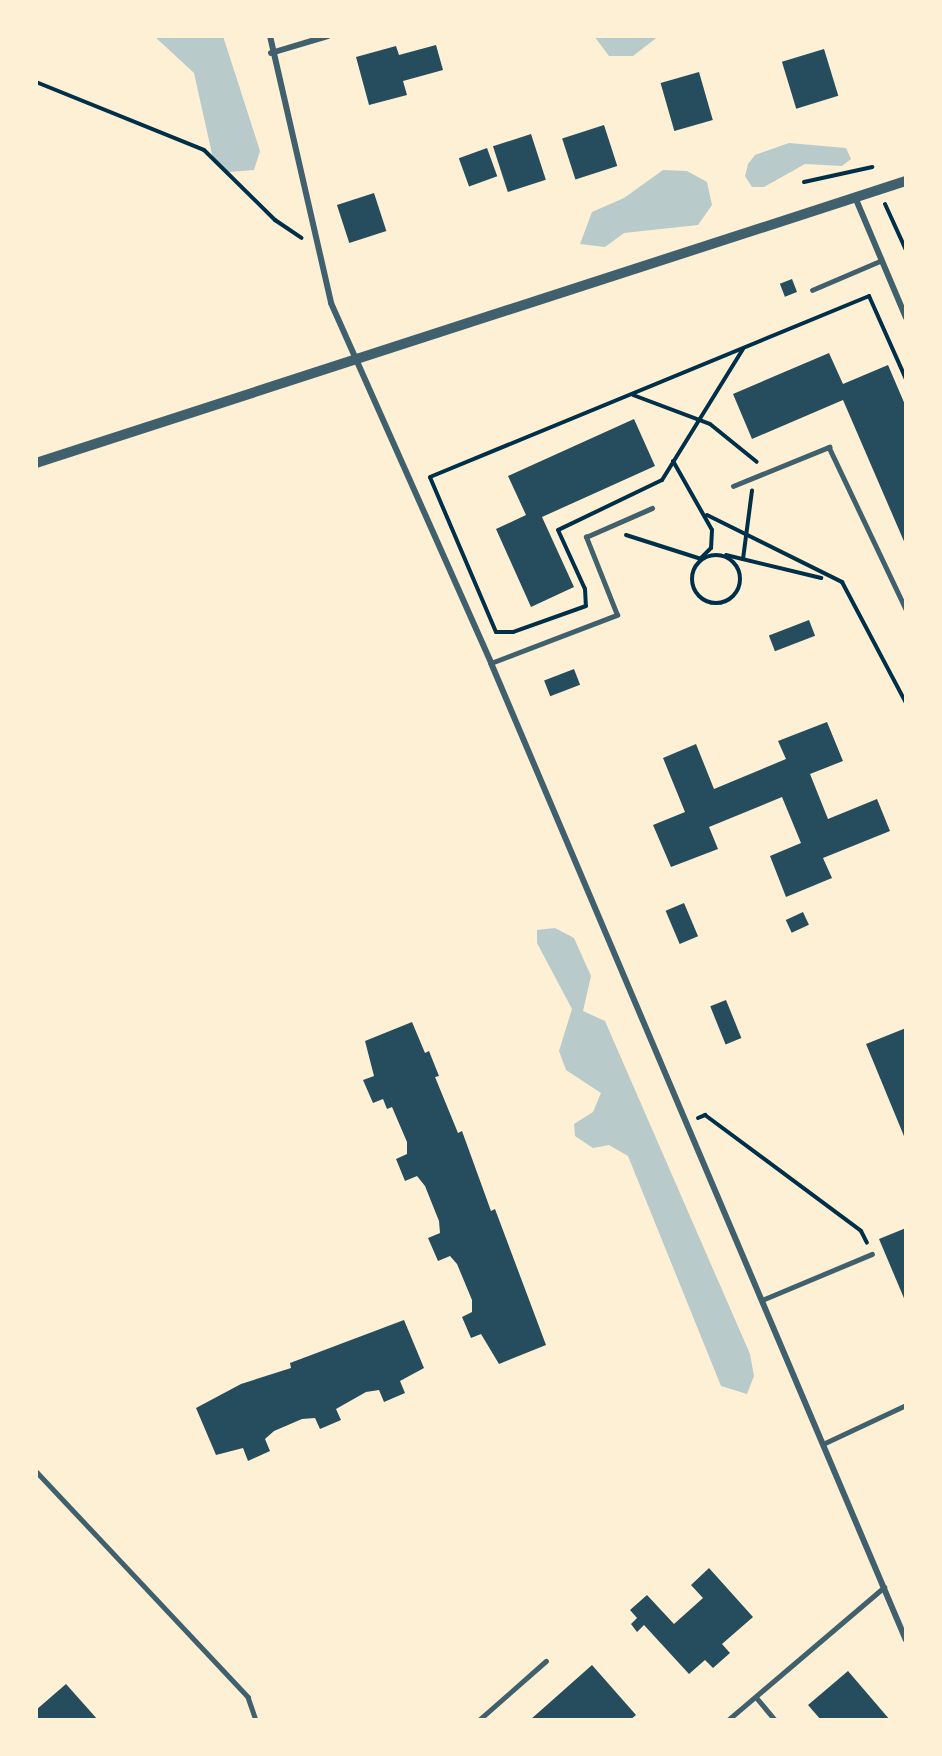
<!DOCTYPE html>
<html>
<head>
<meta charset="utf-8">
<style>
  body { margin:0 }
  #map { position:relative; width:942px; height:1756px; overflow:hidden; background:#fdf0d5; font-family:Lato,sans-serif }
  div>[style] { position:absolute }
  .green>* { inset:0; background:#b9caca }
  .building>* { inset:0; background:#264d5e; transform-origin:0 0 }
  .path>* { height:4px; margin:-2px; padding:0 2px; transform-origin:2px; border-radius:2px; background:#003049 }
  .path>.ring { margin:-2px; padding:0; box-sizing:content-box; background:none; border:4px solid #003049; border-radius:50% }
  .service>* { height:4.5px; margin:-2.25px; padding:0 2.25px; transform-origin:2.25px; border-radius:2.25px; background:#3f606c }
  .minor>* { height:6px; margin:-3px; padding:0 3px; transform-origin:3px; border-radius:3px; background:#3f606c }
  .tertiary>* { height:10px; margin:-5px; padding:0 5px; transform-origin:5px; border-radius:5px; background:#3f606c }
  span { translate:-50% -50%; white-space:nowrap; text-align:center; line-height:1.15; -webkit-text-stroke:6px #fdf0d5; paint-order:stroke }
  .frame { position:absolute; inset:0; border:38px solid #fdf0d5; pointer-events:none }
</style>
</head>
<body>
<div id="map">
  <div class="green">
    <div style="clip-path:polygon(154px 36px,223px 36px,260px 151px,254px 170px,229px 172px,214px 163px,194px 73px)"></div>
    <div style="clip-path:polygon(594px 36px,659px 36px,633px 56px,609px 56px)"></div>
    <div style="clip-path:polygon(789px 143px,846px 148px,851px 159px,842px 166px,805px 164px,764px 187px,752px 187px,745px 176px,748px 164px,755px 155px)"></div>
    <div style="clip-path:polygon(663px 170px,687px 171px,707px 182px,712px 205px,698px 225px,624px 233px,605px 247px,580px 244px,592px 212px,624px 198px)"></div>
    <div style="clip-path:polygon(555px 928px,574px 938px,591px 976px,583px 1011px,605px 1021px,750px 1354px,754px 1376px,747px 1394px,721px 1386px,628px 1156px,609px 1145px,593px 1148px,575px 1136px,574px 1124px,593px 1112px,601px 1093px,566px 1070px,559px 1051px,572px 1009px,537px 943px,537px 930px)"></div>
  </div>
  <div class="building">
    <div style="clip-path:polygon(436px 45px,443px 70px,403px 81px,407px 95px,369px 105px,356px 57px,396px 46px,399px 55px)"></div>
    <div style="left:824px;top:49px;width:49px;height:44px;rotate:73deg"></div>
    <div style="left:699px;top:72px;width:50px;height:40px;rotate:74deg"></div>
    <div style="left:604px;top:125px;width:43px;height:44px;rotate:72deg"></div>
    <div style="left:531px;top:134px;width:48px;height:40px;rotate:72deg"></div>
    <div style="left:487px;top:148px;width:30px;height:30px;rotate:70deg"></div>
    <div style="left:374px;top:193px;width:40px;height:39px;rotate:72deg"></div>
    <div style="left:792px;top:279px;width:14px;height:13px;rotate:69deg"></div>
    <div style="clip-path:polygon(829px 353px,843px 384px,888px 365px,906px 407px,906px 546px,843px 400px,752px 439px,733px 394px)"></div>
    <div style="clip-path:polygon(634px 419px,655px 466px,542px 517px,574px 587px,531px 607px,496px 529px,526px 515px,508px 476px)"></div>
    <div style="left:809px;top:620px;width:17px;height:43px;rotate:69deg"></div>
    <div style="left:574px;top:669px;width:17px;height:32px;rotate:69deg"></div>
    <div style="clip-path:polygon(827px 722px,843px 761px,810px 774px,828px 819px,877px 799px,890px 831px,823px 858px,832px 878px,786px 897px,770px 856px,801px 843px,782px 797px,709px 827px,718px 849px,671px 867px,653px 825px,685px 812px,663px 758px,696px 744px,714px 789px,786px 759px,778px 741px)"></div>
    <div style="left:684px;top:903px;width:36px;height:20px;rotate:67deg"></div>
    <div style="left:803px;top:912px;width:14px;height:19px;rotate:65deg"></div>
    <div style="left:726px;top:1000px;width:41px;height:17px;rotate:68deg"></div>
    <div style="clip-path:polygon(412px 1022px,425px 1053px,429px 1051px,439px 1076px,435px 1077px,458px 1133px,462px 1131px,491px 1211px,495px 1209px,546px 1345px,499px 1364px,481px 1334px,471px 1338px,462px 1317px,472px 1312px,472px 1300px,457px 1264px,450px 1256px,438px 1261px,428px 1238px,440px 1233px,439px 1221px,425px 1186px,417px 1176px,405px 1181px,396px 1159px,407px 1154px,407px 1142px,392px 1107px,387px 1109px,383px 1099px,373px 1103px,363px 1080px,374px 1076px,365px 1041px)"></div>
    <div style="clip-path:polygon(906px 1028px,906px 1141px,866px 1044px)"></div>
    <div style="clip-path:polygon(906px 1228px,906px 1303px,879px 1239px)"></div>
    <div style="clip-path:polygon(404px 1320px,424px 1368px,400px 1381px,405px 1393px,384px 1402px,379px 1390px,366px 1392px,336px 1409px,341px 1420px,320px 1429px,315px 1418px,302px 1419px,274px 1431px,265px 1439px,270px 1451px,248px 1461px,243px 1448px,216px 1455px,196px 1408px,241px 1384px,291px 1368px,290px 1363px)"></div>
    <div style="clip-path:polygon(709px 1568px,753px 1617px,722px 1644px,730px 1653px,713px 1668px,705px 1660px,689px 1674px,644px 1625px,637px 1632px,631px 1624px,637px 1618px,630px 1610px,647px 1595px,674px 1624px,703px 1598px,691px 1585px)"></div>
    <div style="clip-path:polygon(592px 1665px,636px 1715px,630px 1720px,530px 1720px)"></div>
    <div style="clip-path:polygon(848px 1671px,890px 1720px,821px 1720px,808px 1705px)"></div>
    <div style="clip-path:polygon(66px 1684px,98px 1720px,36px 1720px,36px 1710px)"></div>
  </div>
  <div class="path">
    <div style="left:36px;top:82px;width:181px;rotate:22deg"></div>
    <div style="left:204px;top:150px;width:100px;rotate:44.6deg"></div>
    <div style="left:275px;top:220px;width:32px;rotate:34deg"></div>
    <div style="left:804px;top:182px;width:70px;rotate:-12.4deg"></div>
    <div style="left:885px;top:204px;width:51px;rotate:65.5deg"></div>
    <div style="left:743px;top:349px;width:154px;rotate:121.7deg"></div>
    <div style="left:662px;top:480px;width:115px;rotate:154.3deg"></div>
    <div style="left:558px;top:530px;width:65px;rotate:65.4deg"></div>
    <div style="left:585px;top:589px;width:17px;rotate:87deg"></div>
    <div style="left:586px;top:606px;width:77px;rotate:160.4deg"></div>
    <div style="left:513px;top:632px;width:17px;rotate:180deg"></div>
    <div style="left:496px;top:632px;width:168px;rotate:-113.1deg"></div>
    <div style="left:430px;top:477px;width:475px;rotate:-22.4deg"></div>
    <div style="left:869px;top:296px;width:91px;rotate:66deg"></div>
    <div style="left:633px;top:395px;width:82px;rotate:20.6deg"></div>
    <div style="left:710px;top:424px;width:60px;rotate:39deg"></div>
    <div style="left:673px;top:461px;width:79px;rotate:60.5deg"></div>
    <div style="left:712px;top:530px;width:18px;rotate:93deg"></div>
    <div style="left:711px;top:548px;width:14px;rotate:135deg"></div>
    <div style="left:707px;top:515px;width:151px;rotate:26.4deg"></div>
    <div style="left:842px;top:582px;width:137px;rotate:62.1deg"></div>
    <div style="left:626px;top:535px;width:79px;rotate:17.7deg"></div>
    <div class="ring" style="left:692px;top:555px;width:44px;height:44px"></div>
    <div style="left:726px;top:555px;width:98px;rotate:13.6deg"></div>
    <div style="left:743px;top:559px;width:69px;rotate:-82.5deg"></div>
    <div style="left:698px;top:1118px;width:8px;rotate:-23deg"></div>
    <div style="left:705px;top:1115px;width:194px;rotate:36.6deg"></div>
    <div style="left:861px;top:1231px;width:13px;rotate:63deg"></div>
  </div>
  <div class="service">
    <div style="left:812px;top:290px;width:74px;rotate:-23.1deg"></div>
    <div style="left:733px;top:486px;width:104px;rotate:-22.1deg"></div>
    <div style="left:829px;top:447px;width:179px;rotate:64.6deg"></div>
    <div style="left:491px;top:663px;width:135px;rotate:-20.9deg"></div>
    <div style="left:617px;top:615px;width:84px;rotate:-111.7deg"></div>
    <div style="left:586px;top:537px;width:72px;rotate:-23.7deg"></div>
    <div style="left:762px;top:1300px;width:119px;rotate:-22.7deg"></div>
    <div style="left:825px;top:1443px;width:89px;rotate:-25.1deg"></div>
    <div style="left:36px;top:1471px;width:310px;rotate:46.8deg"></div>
    <div style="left:248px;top:1697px;width:24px;rotate:71deg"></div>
    <div style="left:756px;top:1697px;width:30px;rotate:50deg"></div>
    <div style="left:479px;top:1720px;width:89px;rotate:-41.4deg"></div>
    <div style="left:728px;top:1720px;width:205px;rotate:-40.4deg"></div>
  </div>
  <div class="minor">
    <div style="left:270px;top:36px;width:274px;rotate:77.1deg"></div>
    <div style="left:331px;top:303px;width:394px;rotate:66deg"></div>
    <div style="left:491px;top:663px;width:1061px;rotate:66.99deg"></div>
    <div style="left:271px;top:53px;width:59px;rotate:-16.6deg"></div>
    <div style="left:855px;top:197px;width:131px;rotate:67.1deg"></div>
  </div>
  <div class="tertiary">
    <div style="left:36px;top:463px;width:915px;rotate:-17.96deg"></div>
  </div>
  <div class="frame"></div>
</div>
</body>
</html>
